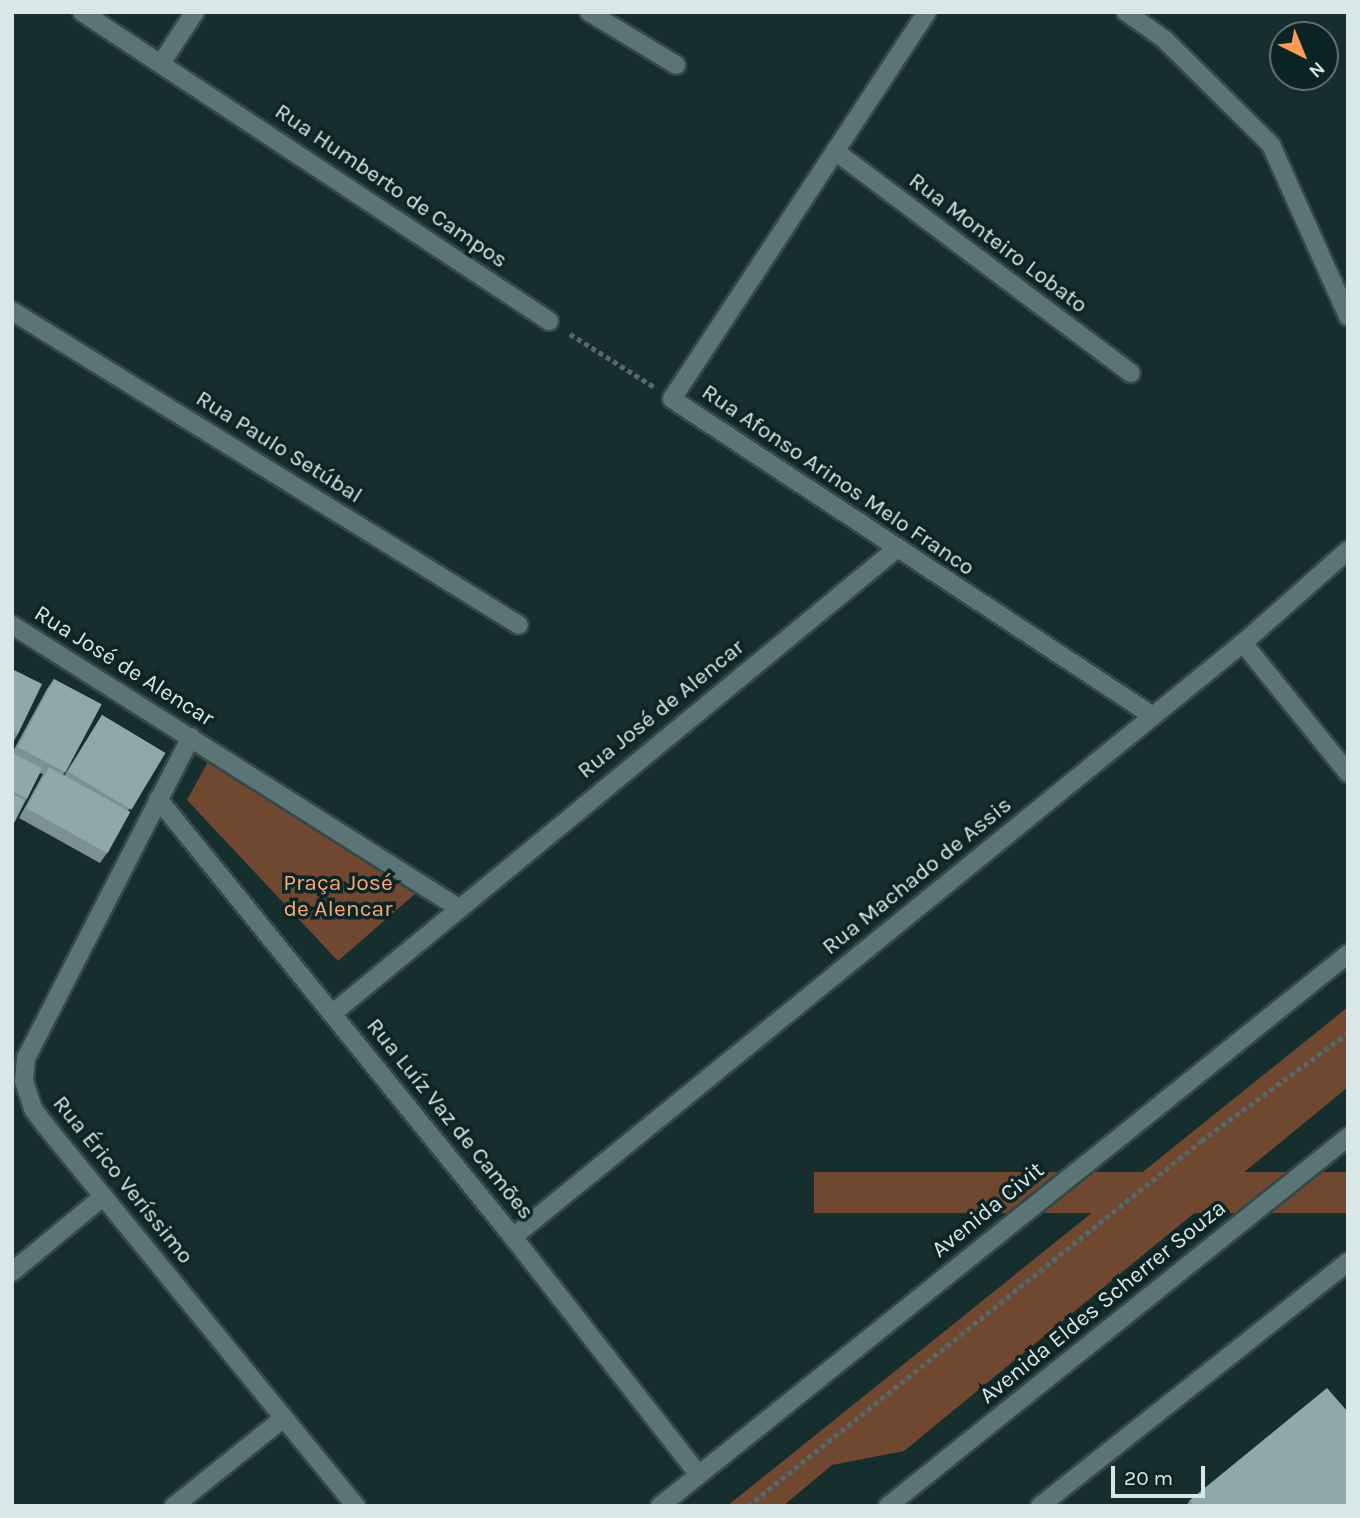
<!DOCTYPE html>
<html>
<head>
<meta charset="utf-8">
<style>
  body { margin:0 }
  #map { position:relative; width:1360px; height:1518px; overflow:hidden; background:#172e2f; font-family:Karla,sans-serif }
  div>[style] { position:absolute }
  .green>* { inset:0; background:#6f482f; transform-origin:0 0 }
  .path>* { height:4.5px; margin-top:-2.25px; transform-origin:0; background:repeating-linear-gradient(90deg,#55696a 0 5px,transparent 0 8.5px) }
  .roads { filter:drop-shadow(2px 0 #354849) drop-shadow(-2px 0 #354849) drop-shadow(0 2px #354849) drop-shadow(0 -2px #354849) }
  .street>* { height:18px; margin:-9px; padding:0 9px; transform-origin:9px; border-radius:9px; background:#5b7475 }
  .secondary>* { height:18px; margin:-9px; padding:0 9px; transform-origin:9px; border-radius:9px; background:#5b7475 }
  .wall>* { inset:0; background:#7b9192 }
  .building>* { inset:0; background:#8fa9aa; transform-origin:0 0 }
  span { translate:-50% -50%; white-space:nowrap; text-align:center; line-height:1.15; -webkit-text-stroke:7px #0d2425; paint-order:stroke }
  .street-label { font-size:23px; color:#d9e7e7 }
  .park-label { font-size:23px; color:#f8ab78 }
  .frame { position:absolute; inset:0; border:14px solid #d9e7e7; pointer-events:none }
  .north { position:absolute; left:1269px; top:21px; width:70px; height:70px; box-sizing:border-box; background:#0d2425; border:2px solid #5f7273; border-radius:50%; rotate:137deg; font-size:19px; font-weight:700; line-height:28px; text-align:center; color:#d9e7e7 }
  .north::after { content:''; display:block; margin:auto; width:24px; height:32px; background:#fe9c57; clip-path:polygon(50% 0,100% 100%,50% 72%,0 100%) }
  .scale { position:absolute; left:1111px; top:1466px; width:94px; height:32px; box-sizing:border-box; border:4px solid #d9e7e7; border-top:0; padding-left:9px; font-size:21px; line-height:24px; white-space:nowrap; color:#d9e7e7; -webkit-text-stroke:5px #0d2425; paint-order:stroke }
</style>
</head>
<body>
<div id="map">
  <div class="green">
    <div style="clip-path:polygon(208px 762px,416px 893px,338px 961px,187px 800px)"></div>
    <div style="clip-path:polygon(1348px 1007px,1348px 1087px,904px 1451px,832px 1465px,783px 1506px,727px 1506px)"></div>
    <div style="left:1348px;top:1172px;width:41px;height:534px;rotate:90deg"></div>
  </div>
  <div class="path">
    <div style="left:570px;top:334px;width:99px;rotate:32.2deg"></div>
    <div style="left:748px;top:1506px;width:582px;rotate:-38.86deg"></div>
    <div style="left:1201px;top:1141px;width:182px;rotate:-36.3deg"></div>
  </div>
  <div class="roads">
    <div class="street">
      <div style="left:82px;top:12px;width:560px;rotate:33.49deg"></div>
      <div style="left:589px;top:12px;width:102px;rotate:31.3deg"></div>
      <div style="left:927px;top:12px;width:463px;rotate:123.4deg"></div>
      <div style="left:672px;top:399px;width:576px;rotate:33.39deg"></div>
      <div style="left:1126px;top:12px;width:47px;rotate:35.4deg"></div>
      <div style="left:1164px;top:39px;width:151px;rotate:44.7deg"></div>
      <div style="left:1271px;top:145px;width:188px;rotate:65.8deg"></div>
      <div style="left:162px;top:62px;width:60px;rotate:-56.6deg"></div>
      <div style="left:835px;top:151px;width:370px;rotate:36.9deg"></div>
      <div style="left:12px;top:311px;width:596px;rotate:31.77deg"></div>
      <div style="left:12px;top:625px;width:527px;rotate:32.36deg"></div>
      <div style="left:1243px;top:643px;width:167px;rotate:51.1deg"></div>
      <div style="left:191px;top:737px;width:361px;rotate:117.2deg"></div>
      <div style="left:26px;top:1058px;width:23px;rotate:95deg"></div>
      <div style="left:24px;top:1081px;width:29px;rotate:72deg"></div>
      <div style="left:33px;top:1109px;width:20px;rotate:53deg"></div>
      <div style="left:45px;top:1125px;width:492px;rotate:50.8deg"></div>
      <div style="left:158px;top:799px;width:564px;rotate:50.98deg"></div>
      <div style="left:513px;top:1237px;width:301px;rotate:52deg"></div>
      <div style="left:333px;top:1013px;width:728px;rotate:-39.48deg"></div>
      <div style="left:513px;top:1237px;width:941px;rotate:-39.14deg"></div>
      <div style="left:1243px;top:643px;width:140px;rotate:-41.5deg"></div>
      <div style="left:12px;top:1272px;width:119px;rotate:-39.6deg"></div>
      <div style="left:174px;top:1506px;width:141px;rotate:-38.7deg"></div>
    </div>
    <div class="secondary">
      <div style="left:660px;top:1506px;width:882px;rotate:-38.74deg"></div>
      <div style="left:888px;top:1506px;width:590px;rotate:-38.74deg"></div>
      <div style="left:1040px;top:1506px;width:393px;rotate:-38.4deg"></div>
    </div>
  </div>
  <div class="wall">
    <div style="clip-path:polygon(12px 669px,18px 734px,12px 744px)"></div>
    <div style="clip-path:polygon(54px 679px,65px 772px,63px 775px,64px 776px,102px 715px,165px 753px,128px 811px,107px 853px,100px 863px,19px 818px,43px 774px,40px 773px,12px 827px,12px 753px,47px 689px)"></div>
    <div style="clip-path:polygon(1190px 1500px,1348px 1506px,1186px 1506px)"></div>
  </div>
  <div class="building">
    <div style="clip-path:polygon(12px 669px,42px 684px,18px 734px,12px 731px)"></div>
    <div style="left:54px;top:679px;width:54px;height:77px;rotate:28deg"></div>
    <div style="left:102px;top:715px;width:74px;height:66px;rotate:31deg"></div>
    <div style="clip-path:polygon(12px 753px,42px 768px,27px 799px,12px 791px)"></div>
    <div style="left:49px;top:767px;width:93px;height:47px;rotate:29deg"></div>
    <div style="clip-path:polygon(12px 794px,25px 800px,12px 827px)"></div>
    <div style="clip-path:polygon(1327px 1388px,1348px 1412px,1348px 1506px,1194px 1506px,1190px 1500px)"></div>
  </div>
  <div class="street-label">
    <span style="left:391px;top:186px;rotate:34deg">Rua Humberto de Campos</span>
    <span style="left:998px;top:243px;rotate:37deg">Rua Monteiro Lobato</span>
    <span style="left:279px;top:447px;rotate:32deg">Rua Paulo Setúbal</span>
    <span style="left:838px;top:480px;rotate:34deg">Rua Afonso Arinos Melo Franco</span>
    <span style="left:124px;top:666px;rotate:32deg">Rua José de Alencar</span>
    <span style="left:661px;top:709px;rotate:-39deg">Rua José de Alencar</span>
    <span style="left:917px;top:876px;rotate:-39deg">Rua Machado de Assis</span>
    <span style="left:450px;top:1119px;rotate:51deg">Rua Luíz Vaz de Camões</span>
    <span style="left:123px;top:1180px;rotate:51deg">Rua Érico Veríssimo</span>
    <span style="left:988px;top:1210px;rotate:-39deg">Avenida Civit</span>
    <span style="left:1103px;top:1302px;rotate:-39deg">Avenida Eldes Scherrer Souza</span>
  </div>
  <div class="park-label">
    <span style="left:338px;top:896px">Praça José<br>de Alencar</span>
  </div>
  <div class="frame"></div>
  <div class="north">N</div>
  <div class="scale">20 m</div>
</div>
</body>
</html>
